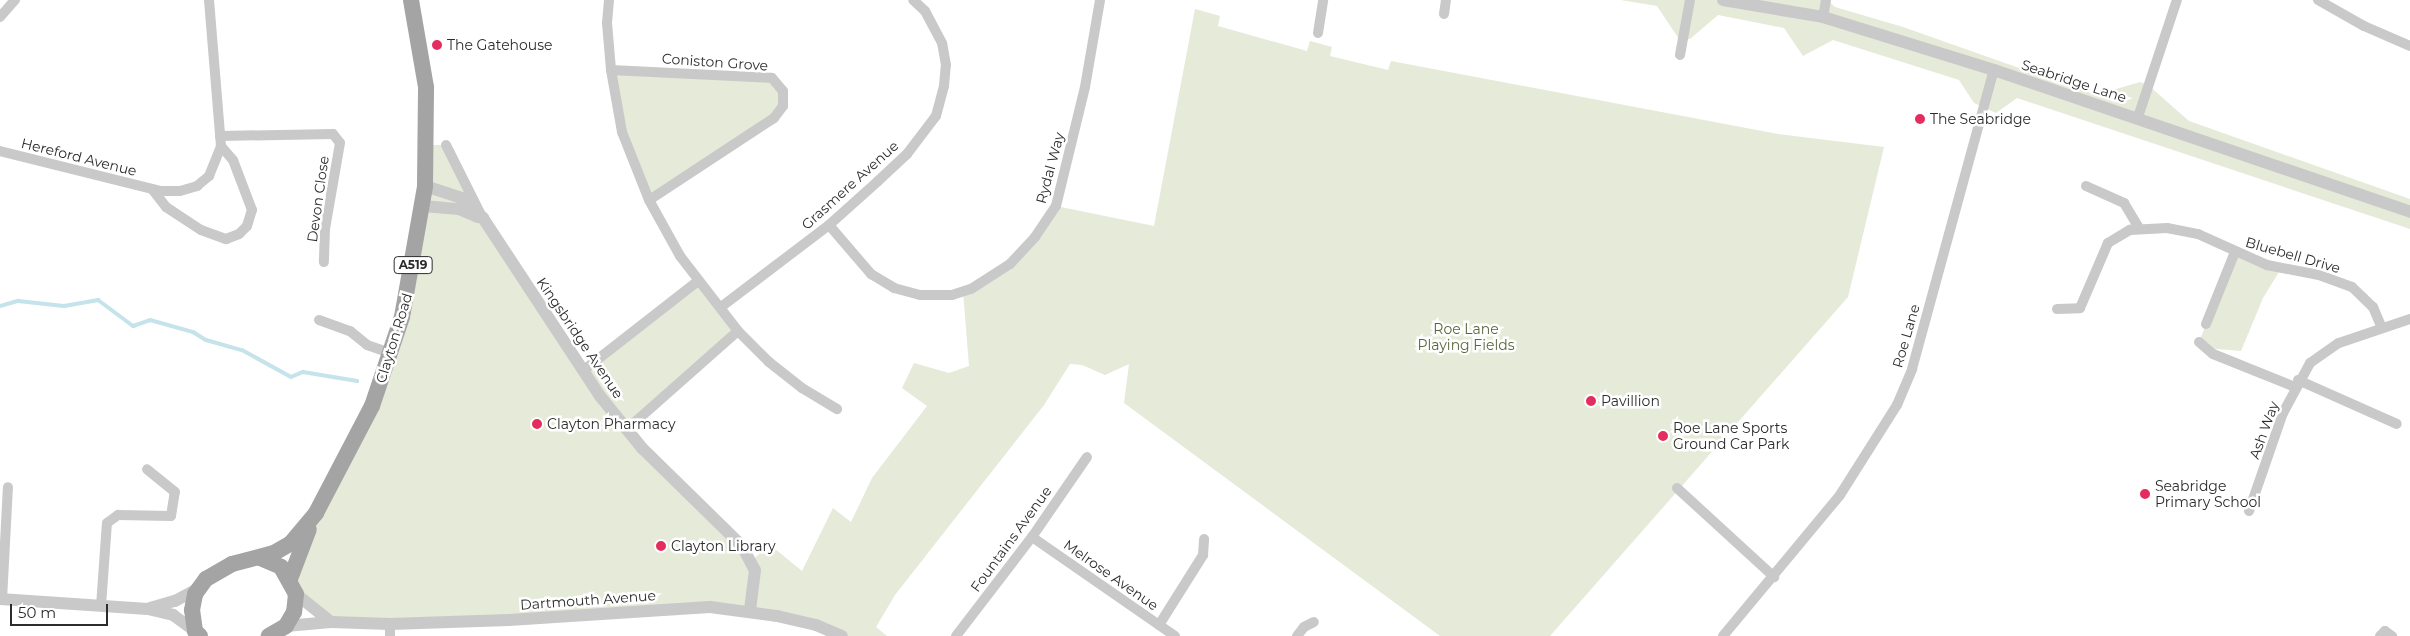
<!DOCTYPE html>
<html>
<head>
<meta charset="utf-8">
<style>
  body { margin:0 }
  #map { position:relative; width:2410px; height:636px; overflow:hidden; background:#fff; font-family:Montserrat,sans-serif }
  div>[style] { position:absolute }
  .green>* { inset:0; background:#e5ead9 }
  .stream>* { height:4px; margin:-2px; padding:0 2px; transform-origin:2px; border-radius:2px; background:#c5e3ea }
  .minor>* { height:10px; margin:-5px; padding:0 5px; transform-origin:5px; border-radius:5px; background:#c9c9c9 }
  .tertiary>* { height:12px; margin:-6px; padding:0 6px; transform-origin:6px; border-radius:6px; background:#c9c9c9 }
  .primary>* { height:16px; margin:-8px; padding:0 8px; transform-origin:8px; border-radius:8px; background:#a4a4a4 }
  .dots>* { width:14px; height:14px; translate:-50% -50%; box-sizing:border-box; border:2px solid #fff; border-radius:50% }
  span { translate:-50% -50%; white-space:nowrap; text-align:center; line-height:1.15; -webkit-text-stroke:5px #fff; paint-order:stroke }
  .shield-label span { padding:1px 4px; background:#fff; border:1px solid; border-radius:4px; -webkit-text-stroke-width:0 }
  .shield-label { font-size:12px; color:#2c2c2c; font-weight:700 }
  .poi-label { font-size:14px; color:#2c2c2c }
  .left { translate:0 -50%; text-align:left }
  .street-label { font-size:14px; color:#2c2c2c }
  .park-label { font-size:14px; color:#58673a }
  .scale { position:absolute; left:10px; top:604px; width:98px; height:22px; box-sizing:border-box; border:2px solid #2c2c2c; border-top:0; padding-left:6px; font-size:15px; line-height:18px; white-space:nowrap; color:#2c2c2c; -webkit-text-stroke:4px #fff; paint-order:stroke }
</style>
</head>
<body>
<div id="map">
  <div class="green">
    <div style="clip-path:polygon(1621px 0,1827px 0,1835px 7px,1903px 27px,2096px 95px,2140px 82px,2148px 85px,2189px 121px,2410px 199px,2410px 229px,2017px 98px,1996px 113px,1974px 103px,1959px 80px,1833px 40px,1803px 56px,1784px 28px,1718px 15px,1690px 39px,1679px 39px,1657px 6px)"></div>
    <div style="clip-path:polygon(1195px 9px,1220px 16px,1218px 26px,1307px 51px,1310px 41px,1332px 47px,1330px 56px,1388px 70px,1391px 61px,1778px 134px,1884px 147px,1848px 297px,1550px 636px,1440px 636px,1124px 403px,1129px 364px,1105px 375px,1082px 365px,1070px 364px,1044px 405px,895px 595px,876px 627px,887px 636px,842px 636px,750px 610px,331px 622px,296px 594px,295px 564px,339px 471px,402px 317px,426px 145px,446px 145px,483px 218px,584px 370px,698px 281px,738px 331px,626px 430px,752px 561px,769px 544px,802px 571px,833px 508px,851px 522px,872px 478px,927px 406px,902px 388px,914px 363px,949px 373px,969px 366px,963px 291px,1005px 268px,1056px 206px,1154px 226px)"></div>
    <div style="clip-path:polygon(611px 70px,772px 78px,783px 91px,774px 118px,649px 200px,634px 166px)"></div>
    <div style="clip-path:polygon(2235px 252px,2282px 267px,2263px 298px,2241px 351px,2206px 348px,2199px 342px)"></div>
  </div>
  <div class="stream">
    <div style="left:0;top:306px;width:19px;rotate:-16deg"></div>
    <div style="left:18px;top:301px;width:46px;rotate:6.2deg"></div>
    <div style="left:64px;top:306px;width:35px;rotate:-10deg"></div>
    <div style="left:98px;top:300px;width:44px;rotate:36.6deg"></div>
    <div style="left:133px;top:326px;width:18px;rotate:-19deg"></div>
    <div style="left:150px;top:320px;width:45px;rotate:15.6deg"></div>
    <div style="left:193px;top:332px;width:15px;rotate:32deg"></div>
    <div style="left:206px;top:340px;width:37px;rotate:16deg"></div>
    <div style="left:242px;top:350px;width:56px;rotate:28.9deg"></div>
    <div style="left:291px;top:377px;width:13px;rotate:-23deg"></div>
    <div style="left:303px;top:372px;width:55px;rotate:9.5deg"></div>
  </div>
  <div class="minor">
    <div style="left:609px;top:0;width:23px;rotate:95deg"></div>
    <div style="left:607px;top:23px;width:47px;rotate:85.1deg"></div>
    <div style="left:611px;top:70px;width:63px;rotate:79.9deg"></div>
    <div style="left:622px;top:132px;width:73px;rotate:68.3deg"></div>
    <div style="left:649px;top:200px;width:64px;rotate:61deg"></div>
    <div style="left:680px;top:256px;width:95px;rotate:52.3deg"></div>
    <div style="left:738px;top:331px;width:44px;rotate:45deg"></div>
    <div style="left:769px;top:362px;width:42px;rotate:38.2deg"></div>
    <div style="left:802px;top:388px;width:41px;rotate:31deg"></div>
    <div style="left:2318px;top:0;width:53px;rotate:29.5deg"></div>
    <div style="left:2364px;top:26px;width:50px;rotate:23.5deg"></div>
    <div style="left:1444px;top:14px;width:14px;rotate:-82deg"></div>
    <div style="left:0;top:17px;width:23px;rotate:-49deg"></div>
    <div style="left:1823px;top:17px;width:17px;rotate:-80deg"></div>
    <div style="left:1318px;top:33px;width:33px;rotate:-81deg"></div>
    <div style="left:1680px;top:55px;width:56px;rotate:-79.7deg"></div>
    <div style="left:611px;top:70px;width:161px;rotate:2.8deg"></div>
    <div style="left:772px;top:78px;width:17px;rotate:50deg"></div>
    <div style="left:783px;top:91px;width:15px;rotate:90deg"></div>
    <div style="left:783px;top:106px;width:15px;rotate:127deg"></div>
    <div style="left:774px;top:118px;width:149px;rotate:146.7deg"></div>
    <div style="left:2138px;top:117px;width:123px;rotate:-71.6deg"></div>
    <div style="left:220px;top:136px;width:113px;rotate:-1deg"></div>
    <div style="left:333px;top:134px;width:11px;rotate:52deg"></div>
    <div style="left:340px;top:143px;width:87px;rotate:99.9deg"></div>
    <div style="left:325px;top:229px;width:33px;rotate:92deg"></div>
    <div style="left:446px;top:145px;width:76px;rotate:63.4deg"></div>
    <div style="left:0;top:151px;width:166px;rotate:14deg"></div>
    <div style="left:161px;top:191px;width:19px"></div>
    <div style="left:180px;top:191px;width:18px;rotate:-16deg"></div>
    <div style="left:197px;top:186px;width:16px;rotate:-40deg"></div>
    <div style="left:209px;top:176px;width:32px;rotate:-68deg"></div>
    <div style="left:221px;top:146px;width:146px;rotate:-94.7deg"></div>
    <div style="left:2086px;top:186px;width:42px;rotate:24.1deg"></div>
    <div style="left:2124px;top:203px;width:29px;rotate:59deg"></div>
    <div style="left:152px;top:189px;width:23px;rotate:52deg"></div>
    <div style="left:166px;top:207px;width:42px;rotate:33.3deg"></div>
    <div style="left:201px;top:230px;width:27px;rotate:20deg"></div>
    <div style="left:226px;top:239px;width:14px;rotate:-21deg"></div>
    <div style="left:239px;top:234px;width:11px;rotate:-45deg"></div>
    <div style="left:247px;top:226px;width:17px;rotate:-73deg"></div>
    <div style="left:252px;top:210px;width:53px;rotate:-110.8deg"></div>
    <div style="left:233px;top:160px;width:18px;rotate:-131deg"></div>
    <div style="left:829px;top:225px;width:65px;rotate:49.4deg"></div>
    <div style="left:871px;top:274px;width:27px;rotate:31deg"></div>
    <div style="left:894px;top:288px;width:27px;rotate:15deg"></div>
    <div style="left:920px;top:295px;width:32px"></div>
    <div style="left:952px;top:295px;width:20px;rotate:-18deg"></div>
    <div style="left:971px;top:289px;width:46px;rotate:-32.7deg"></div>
    <div style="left:1010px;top:264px;width:37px;rotate:-47deg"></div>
    <div style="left:1035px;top:237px;width:37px;rotate:-56deg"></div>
    <div style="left:1056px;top:206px;width:122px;rotate:-76.3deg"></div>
    <div style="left:1085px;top:87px;width:88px;rotate:-80.2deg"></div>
    <div style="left:721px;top:307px;width:136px;rotate:-37.2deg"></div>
    <div style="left:829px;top:225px;width:66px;rotate:-41.9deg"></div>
    <div style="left:878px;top:181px;width:40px;rotate:-43deg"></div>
    <div style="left:907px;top:154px;width:48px;rotate:-52.7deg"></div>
    <div style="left:936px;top:116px;width:31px;rotate:-75deg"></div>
    <div style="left:944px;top:86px;width:21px;rotate:-85deg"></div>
    <div style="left:946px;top:65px;width:22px;rotate:-100deg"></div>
    <div style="left:942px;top:43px;width:36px;rotate:-118deg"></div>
    <div style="left:925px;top:11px;width:16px;rotate:-137deg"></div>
    <div style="left:2057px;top:309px;width:23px;rotate:-2deg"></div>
    <div style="left:2080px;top:308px;width:71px;rotate:-66.7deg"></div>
    <div style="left:2108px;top:243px;width:26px;rotate:-31deg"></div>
    <div style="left:2130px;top:230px;width:37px;rotate:-3deg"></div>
    <div style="left:2167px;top:228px;width:32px;rotate:11deg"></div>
    <div style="left:2198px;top:234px;width:76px;rotate:24.2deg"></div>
    <div style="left:2267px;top:265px;width:53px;rotate:10.9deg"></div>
    <div style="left:2319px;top:275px;width:35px;rotate:20deg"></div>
    <div style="left:2352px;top:287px;width:29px;rotate:44deg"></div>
    <div style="left:2373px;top:307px;width:23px;rotate:67deg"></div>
    <div style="left:319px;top:320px;width:33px;rotate:20deg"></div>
    <div style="left:350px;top:331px;width:22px;rotate:39deg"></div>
    <div style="left:367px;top:345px;width:24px;rotate:19deg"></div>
    <div style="left:2206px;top:324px;width:78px;rotate:-68.1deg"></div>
    <div style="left:2199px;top:342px;width:18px;rotate:41deg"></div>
    <div style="left:2213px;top:354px;width:88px;rotate:21.9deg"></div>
    <div style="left:584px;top:370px;width:145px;rotate:-38deg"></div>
    <div style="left:2298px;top:380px;width:108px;rotate:24deg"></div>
    <div style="left:626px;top:430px;width:149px;rotate:-41.5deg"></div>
    <div style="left:1677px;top:488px;width:132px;rotate:42.5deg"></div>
    <div style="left:2249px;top:511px;width:104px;rotate:-70.9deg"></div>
    <div style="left:2283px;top:413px;width:57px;rotate:-61.6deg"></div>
    <div style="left:2310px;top:363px;width:35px;rotate:-35deg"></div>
    <div style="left:2339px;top:343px;width:75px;rotate:-18.7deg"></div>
    <div style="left:1032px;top:537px;width:174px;rotate:34.7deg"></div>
    <div style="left:2px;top:600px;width:113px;rotate:-87deg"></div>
    <div style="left:101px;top:606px;width:83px;rotate:-85.9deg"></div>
    <div style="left:107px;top:523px;width:14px;rotate:-36deg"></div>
    <div style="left:118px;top:515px;width:53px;rotate:1.1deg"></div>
    <div style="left:171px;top:516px;width:24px;rotate:-81deg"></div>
    <div style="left:175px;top:492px;width:36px;rotate:-141deg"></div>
    <div style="left:390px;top:624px;width:12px;rotate:90deg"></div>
    <div style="left:1159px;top:625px;width:83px;rotate:-57.8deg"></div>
    <div style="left:1203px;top:555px;width:16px;rotate:-86deg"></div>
    <div style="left:956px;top:636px;width:125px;rotate:-52.5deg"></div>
    <div style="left:1032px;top:537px;width:97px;rotate:-55.5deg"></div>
    <div style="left:1297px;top:636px;width:11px;rotate:-52deg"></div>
    <div style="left:1304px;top:627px;width:11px;rotate:-27deg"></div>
    <div style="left:1723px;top:636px;width:183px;rotate:-50.3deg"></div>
    <div style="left:1840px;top:495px;width:107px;rotate:-57.7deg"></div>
    <div style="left:1897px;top:405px;width:39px;rotate:-67deg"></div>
    <div style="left:1912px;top:369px;width:310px;rotate:-74.7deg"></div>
    <div style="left:2380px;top:636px;width:7px;rotate:-45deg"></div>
    <div style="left:2385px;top:631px;width:9px;rotate:36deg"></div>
  </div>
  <div class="tertiary">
    <div style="left:1723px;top:0;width:101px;rotate:9.6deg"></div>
    <div style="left:1823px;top:17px;width:179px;rotate:17.2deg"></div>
    <div style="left:1994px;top:70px;width:440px;rotate:18.8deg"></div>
    <div style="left:425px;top:186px;width:38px;rotate:18deg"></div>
    <div style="left:461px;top:198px;width:30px;rotate:42deg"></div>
    <div style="left:483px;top:218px;width:213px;rotate:56.7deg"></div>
    <div style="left:600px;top:396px;width:67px;rotate:51.1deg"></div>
    <div style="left:642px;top:448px;width:140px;rotate:44.4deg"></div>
    <div style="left:742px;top:546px;width:27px;rotate:62deg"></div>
    <div style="left:755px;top:570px;width:40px;rotate:97.1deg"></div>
    <div style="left:423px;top:206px;width:36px;rotate:5deg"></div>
    <div style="left:459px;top:209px;width:21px;rotate:23deg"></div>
    <div style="left:296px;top:594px;width:45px;rotate:38.7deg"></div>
    <div style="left:0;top:599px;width:148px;rotate:3.9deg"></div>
    <div style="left:148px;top:609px;width:26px;rotate:13deg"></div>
    <div style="left:173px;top:615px;width:27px;rotate:36deg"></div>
    <div style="left:150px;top:608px;width:26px;rotate:-16deg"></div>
    <div style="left:175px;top:601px;width:27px;rotate:-28deg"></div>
    <div style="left:286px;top:626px;width:45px;rotate:-5.1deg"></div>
    <div style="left:331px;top:622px;width:59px;rotate:1.9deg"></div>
    <div style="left:390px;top:624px;width:119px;rotate:-1.9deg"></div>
    <div style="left:509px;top:620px;width:201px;rotate:-3.7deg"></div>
    <div style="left:710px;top:607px;width:68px;rotate:7.7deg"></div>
    <div style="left:777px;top:616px;width:40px;rotate:13deg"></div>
    <div style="left:816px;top:625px;width:28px;rotate:23deg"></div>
  </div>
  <div class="primary">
    <div style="left:260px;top:558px;width:23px;rotate:23deg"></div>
    <div style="left:281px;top:567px;width:31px;rotate:61deg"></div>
    <div style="left:296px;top:594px;width:18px;rotate:96deg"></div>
    <div style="left:294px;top:612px;width:16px;rotate:120deg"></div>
    <div style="left:286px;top:626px;width:20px;rotate:150deg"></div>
    <div style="left:290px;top:579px;width:53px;rotate:-69.2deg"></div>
    <div style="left:200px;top:636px;width:7px;rotate:-135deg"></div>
    <div style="left:195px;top:631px;width:21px;rotate:-98deg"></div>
    <div style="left:192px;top:610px;width:16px;rotate:-79deg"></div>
    <div style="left:195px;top:594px;width:19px;rotate:-54deg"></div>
    <div style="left:206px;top:579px;width:30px;rotate:-30deg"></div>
    <div style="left:232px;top:564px;width:43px;rotate:-14.7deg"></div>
    <div style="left:274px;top:553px;width:20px;rotate:-30deg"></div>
    <div style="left:291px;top:543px;width:39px;rotate:-50deg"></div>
    <div style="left:316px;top:513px;width:121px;rotate:-62.4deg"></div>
    <div style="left:372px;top:406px;width:94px;rotate:-71.4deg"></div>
    <div style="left:402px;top:317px;width:133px;rotate:-80deg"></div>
    <div style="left:425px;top:186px;width:99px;rotate:-89.4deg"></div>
    <div style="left:426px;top:87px;width:88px;rotate:-99.8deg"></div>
  </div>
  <div class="dots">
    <div style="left:437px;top:45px;background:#e42d5e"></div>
    <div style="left:1920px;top:119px;background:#e42d5e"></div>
    <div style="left:1591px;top:401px;background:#e42d5e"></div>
    <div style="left:537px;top:424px;background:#e42d5e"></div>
    <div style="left:1663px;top:436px;background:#e42d5e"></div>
    <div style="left:2145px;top:494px;background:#e42d5e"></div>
    <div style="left:661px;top:546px;background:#e42d5e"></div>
  </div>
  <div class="shield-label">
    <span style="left:413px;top:265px">A519</span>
  </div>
  <div class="poi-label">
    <span class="left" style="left:447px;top:45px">The Gatehouse</span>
    <span class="left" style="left:1930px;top:119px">The Seabridge</span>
    <span class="left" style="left:1601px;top:401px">Pavillion</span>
    <span class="left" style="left:547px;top:424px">Clayton Pharmacy</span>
    <span class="left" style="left:1673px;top:436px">Roe Lane Sports<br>Ground Car Park</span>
    <span class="left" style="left:2155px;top:494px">Seabridge<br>Primary School</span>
    <span class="left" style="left:671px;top:546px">Clayton Library</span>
  </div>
  <div class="street-label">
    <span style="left:715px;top:62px;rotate:4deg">Coniston Grove</span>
    <span style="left:2074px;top:81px;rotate:18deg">Seabridge Lane</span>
    <span style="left:79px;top:157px;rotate:14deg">Hereford Avenue</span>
    <span style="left:1050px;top:168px;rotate:-75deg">Rydal Way</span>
    <span style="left:850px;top:185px;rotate:-42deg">Grasmere Avenue</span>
    <span style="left:318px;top:199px;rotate:-82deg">Devon Close</span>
    <span style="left:2293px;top:255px;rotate:16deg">Bluebell Drive</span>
    <span style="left:1906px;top:336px;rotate:-74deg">Roe Lane</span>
    <span style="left:394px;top:338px;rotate:-73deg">Clayton Road</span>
    <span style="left:580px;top:338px;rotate:56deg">Kingsbridge Avenue</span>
    <span style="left:2264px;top:430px;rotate:-70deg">Ash Way</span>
    <span style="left:1011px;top:539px;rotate:-54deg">Fountains Avenue</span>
    <span style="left:1111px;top:575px;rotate:35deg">Melrose Avenue</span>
    <span style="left:588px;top:600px;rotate:-4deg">Dartmouth Avenue</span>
  </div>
  <div class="park-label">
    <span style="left:1466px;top:337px">Roe Lane<br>Playing Fields</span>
  </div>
  <div class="scale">50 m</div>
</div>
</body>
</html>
